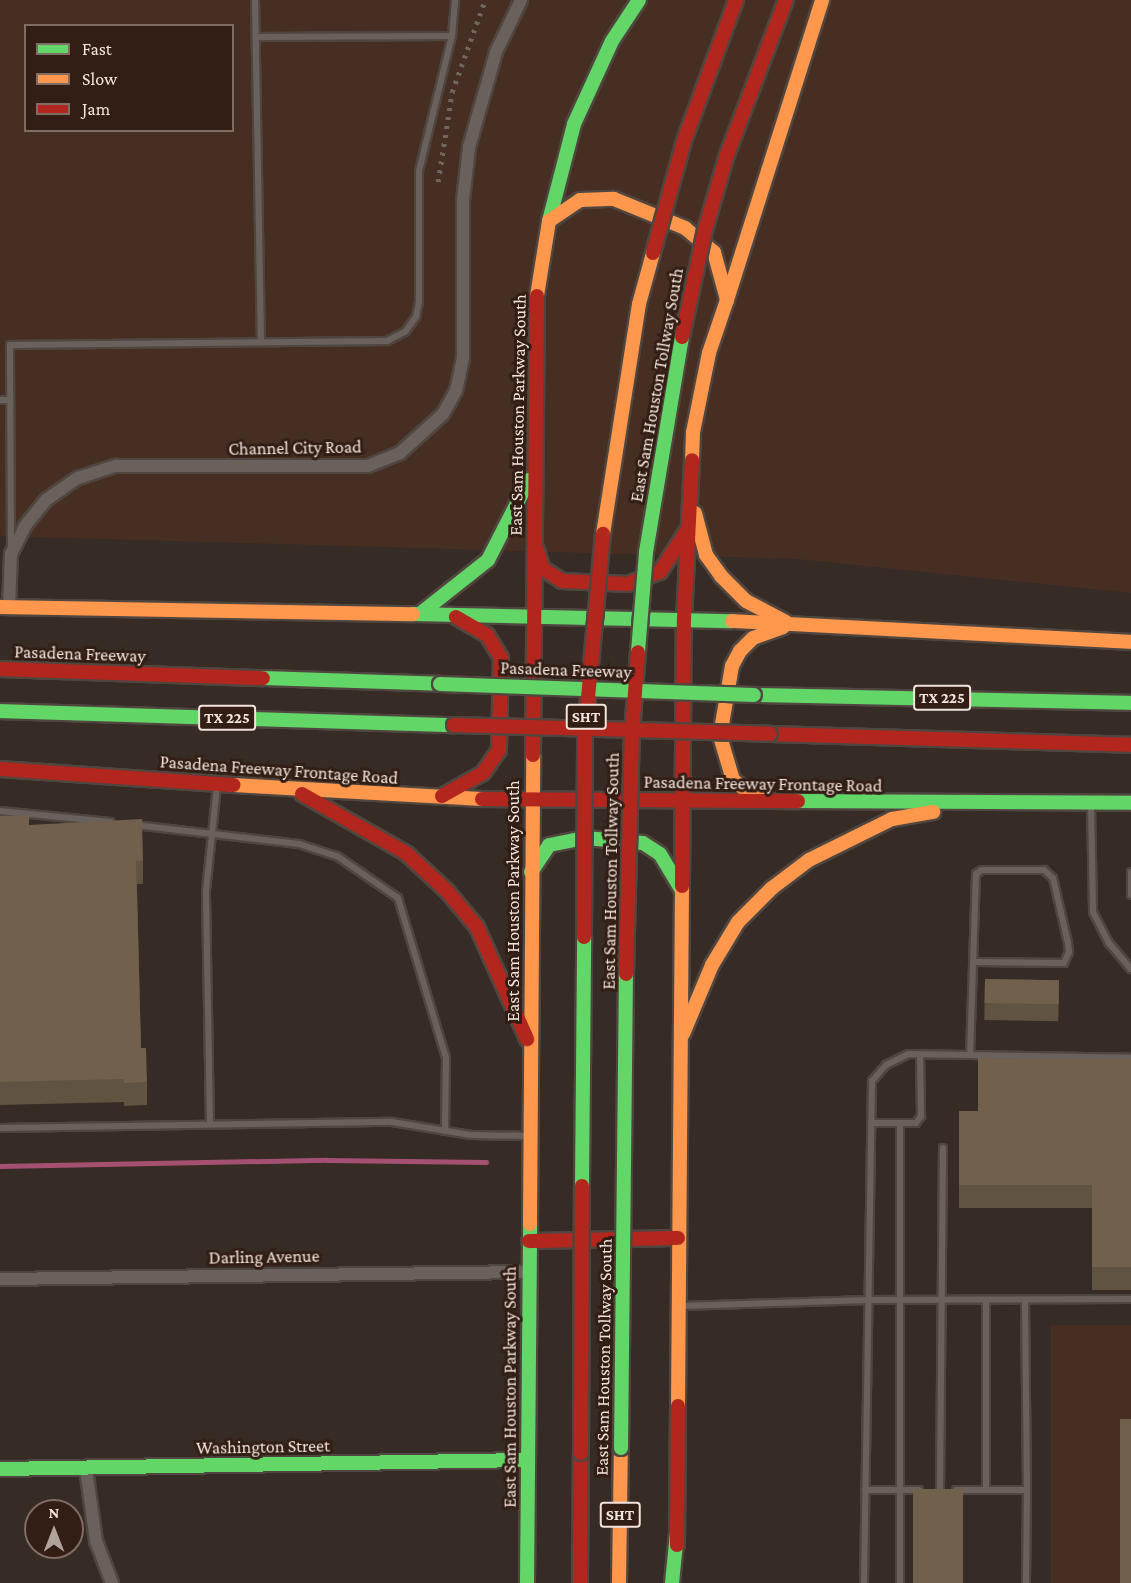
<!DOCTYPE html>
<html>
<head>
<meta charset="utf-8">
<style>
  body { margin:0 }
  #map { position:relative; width:1131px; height:1583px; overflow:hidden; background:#362b25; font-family:"Crimson Pro",serif }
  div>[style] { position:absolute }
  .built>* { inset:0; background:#472e22; transform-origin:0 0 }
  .stream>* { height:4.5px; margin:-2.25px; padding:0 2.25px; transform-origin:2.25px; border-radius:2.25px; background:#a45171 }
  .roads { filter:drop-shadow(2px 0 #504640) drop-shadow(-2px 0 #504640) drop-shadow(0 2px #504640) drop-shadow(0 -2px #504640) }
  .lane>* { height:6px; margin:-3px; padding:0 3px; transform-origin:3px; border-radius:3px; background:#6a615d }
  .street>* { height:12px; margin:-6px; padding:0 6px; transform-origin:6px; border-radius:6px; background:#6a615d }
  .fast>* { height:14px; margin:-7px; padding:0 7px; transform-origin:7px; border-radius:7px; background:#63d668 }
  .slow>* { height:14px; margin:-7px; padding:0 7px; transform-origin:7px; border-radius:7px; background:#ff974d }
  .jam>* { height:14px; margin:-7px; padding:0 7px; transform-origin:7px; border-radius:7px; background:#b3261e }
  .rail>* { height:4.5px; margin-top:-2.25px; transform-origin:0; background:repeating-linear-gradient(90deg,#6f6661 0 3px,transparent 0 9px) }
  .bridges { filter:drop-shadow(2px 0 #504640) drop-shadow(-2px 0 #504640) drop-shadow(0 2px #504640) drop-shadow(0 -2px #504640) }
  .fast-bridge>* { height:14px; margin:-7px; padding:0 7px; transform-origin:7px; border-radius:7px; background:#63d668 }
  .slow-bridge>* { height:14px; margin:-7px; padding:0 7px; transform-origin:7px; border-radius:7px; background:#ff974d }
  .jam-bridge>* { height:14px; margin:-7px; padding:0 7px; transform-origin:7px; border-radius:7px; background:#b3261e }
  .wall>* { inset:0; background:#605341; transform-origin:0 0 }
  .building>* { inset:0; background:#70604c; transform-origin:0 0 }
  span { translate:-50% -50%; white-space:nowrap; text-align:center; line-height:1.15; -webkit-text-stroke:6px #321e14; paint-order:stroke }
  .shield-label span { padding:2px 4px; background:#321e14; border:2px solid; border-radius:4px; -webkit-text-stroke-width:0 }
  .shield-label { font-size:16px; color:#f2e4dd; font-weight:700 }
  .street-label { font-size:18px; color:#f2e4dd }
  .legend { position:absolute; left:24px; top:24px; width:210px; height:108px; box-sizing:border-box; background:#321e14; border:2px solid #7f6d64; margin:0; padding:8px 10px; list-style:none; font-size:18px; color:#f2e4dd }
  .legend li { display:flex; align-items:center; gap:12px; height:30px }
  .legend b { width:30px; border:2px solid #7f6d64 }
  .north { position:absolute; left:24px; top:1499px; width:60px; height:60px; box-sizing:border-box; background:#321e14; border:2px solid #7f6d64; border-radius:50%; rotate:0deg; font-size:16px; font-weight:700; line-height:24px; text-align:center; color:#f2e4dd }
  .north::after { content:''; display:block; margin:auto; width:21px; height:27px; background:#b0a39d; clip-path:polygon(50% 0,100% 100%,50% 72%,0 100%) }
</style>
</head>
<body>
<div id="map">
  <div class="built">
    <div style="clip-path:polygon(evenodd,0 0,1131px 0,1131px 593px,797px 559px,0 536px,0 0,26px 26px,232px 26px,232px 130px,26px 130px,26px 26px)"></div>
    <div style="left:1051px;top:1325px;width:80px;height:258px"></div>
  </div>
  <div class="stream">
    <div style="left:0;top:1166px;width:327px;rotate:-1.1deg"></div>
    <div style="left:327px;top:1160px;width:159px;rotate:0.7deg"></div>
  </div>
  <div class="roads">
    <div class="lane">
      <div style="left:255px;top:0;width:342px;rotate:89deg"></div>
      <div style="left:256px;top:37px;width:196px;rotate:-0.3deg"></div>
      <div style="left:0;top:400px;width:10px"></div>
      <div style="left:11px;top:548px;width:203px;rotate:-90.3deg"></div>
      <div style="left:10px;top:345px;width:377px;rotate:-0.6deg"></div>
      <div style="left:387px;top:341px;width:20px;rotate:-27deg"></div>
      <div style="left:405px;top:332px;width:19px;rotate:-54deg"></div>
      <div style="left:416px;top:317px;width:15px;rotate:-79deg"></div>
      <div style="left:419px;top:302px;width:131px;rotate:-90deg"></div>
      <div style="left:419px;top:171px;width:139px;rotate:-76.3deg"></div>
      <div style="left:452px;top:36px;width:36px;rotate:-85deg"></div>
      <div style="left:1091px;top:805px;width:107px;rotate:88.9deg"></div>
      <div style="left:1093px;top:912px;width:35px;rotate:63deg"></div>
      <div style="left:1109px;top:943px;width:34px;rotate:50deg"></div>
      <div style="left:0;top:811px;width:111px;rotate:5.7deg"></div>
      <div style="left:135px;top:825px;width:165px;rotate:6.6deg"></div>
      <div style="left:299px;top:844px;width:40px;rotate:18deg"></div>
      <div style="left:337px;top:856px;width:74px;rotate:34.5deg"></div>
      <div style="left:398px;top:898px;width:167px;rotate:73.3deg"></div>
      <div style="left:446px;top:1058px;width:73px;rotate:90.8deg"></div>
      <div style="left:1131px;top:872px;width:23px;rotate:90deg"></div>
      <div style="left:970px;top:1055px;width:181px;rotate:-88.1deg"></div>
      <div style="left:976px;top:874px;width:7px;rotate:-34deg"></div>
      <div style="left:982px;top:870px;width:62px"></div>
      <div style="left:1044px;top:870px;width:12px;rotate:42deg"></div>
      <div style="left:1053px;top:878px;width:67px;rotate:77deg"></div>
      <div style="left:1068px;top:943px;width:9px;rotate:84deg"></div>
      <div style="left:1069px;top:952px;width:12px;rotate:114deg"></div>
      <div style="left:1064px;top:963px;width:88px;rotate:-179.3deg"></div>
      <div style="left:871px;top:1123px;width:45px"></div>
      <div style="left:916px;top:1123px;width:9px;rotate:-54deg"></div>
      <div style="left:921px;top:1116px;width:61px;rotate:-90.9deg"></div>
      <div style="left:900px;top:1123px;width:460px;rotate:90deg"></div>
      <div style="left:210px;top:1124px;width:233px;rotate:-91deg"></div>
      <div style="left:206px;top:891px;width:106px;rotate:-84deg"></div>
      <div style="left:0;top:1128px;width:392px;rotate:-0.9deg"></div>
      <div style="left:392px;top:1122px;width:80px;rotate:9.3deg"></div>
      <div style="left:471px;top:1135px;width:58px;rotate:1deg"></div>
      <div style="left:986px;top:1300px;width:190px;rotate:90deg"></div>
      <div style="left:681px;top:1306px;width:188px;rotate:-1.8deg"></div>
      <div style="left:869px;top:1300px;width:262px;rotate:-0.2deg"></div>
      <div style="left:865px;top:1490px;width:54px"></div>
      <div style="left:940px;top:1490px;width:342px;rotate:-89.5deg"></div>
      <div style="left:956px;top:1490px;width:71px"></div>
      <div style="left:1027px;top:1490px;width:190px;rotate:-90.6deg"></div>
      <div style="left:864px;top:1583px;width:502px;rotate:-89.09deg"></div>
      <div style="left:872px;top:1081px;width:21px;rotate:-49deg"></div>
      <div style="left:886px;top:1065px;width:25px;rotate:-26deg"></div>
      <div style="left:909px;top:1054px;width:222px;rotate:1deg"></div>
      <div style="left:1026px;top:1583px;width:93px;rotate:-89.4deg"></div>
    </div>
    <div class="street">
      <div style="left:9px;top:608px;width:54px;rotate:-87.9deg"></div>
      <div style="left:11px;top:554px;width:31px;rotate:-63deg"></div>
      <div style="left:25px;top:526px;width:33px;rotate:-51deg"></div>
      <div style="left:46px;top:500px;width:39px;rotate:-35deg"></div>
      <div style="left:78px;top:478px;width:40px;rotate:-18deg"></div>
      <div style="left:116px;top:466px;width:252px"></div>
      <div style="left:368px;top:466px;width:35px;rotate:-22deg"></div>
      <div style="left:400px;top:453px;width:58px;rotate:-42.2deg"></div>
      <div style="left:443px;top:414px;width:26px;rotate:-61deg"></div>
      <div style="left:456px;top:391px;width:34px;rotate:-78deg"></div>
      <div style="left:463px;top:358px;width:158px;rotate:-90deg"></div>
      <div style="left:463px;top:200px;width:53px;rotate:-83.5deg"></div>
      <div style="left:469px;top:147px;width:99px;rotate:-74.1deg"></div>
      <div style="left:496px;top:52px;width:58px;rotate:-64.3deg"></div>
      <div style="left:0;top:1279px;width:529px;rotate:-0.76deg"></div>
      <div style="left:86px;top:1469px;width:73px;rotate:82.1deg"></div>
      <div style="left:96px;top:1541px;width:45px;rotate:69.1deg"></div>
    </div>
    <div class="fast">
      <div style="left:549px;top:221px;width:100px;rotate:-75.5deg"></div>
      <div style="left:574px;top:124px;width:91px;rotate:-65.4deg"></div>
      <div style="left:612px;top:41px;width:49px;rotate:-56.6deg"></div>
      <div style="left:421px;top:613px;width:85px;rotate:-38.3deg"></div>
      <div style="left:488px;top:560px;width:90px;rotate:-62.9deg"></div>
      <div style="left:413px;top:614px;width:319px;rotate:1.3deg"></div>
      <div style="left:263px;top:678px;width:177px;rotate:1.9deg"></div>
      <div style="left:754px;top:695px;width:377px;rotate:1.2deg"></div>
      <div style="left:0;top:711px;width:454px;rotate:1.8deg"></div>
      <div style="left:798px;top:801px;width:333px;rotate:0.3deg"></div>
      <div style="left:531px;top:872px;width:32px;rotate:-56deg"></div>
      <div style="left:549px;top:845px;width:37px;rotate:-11deg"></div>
      <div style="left:585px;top:838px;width:58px;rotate:4.9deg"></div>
      <div style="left:643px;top:843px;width:20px;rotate:33deg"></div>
      <div style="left:660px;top:854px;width:41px;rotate:59deg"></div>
      <div style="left:0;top:1469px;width:527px;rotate:-0.98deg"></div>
      <div style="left:527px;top:1583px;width:359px;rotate:-89.5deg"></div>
      <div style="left:672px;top:1583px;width:50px;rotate:-84.3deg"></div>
    </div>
    <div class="slow">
      <div style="left:537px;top:296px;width:76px;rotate:-80.9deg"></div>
      <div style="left:549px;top:221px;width:37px;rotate:-34deg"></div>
      <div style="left:580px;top:200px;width:34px;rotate:-2deg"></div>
      <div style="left:614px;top:199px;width:77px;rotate:22.2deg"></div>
      <div style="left:685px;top:228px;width:38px;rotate:40deg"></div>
      <div style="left:714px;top:252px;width:50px;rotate:74.8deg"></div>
      <div style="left:727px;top:300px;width:56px;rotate:108.8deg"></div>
      <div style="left:709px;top:353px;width:81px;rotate:101.4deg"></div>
      <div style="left:693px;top:432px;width:28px;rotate:92deg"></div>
      <div style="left:727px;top:300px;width:315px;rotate:-72.4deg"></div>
      <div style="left:695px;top:513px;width:43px;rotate:75.3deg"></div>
      <div style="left:706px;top:555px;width:26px;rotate:54deg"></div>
      <div style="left:721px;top:576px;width:35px;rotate:45deg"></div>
      <div style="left:746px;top:601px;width:45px;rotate:27.7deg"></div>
      <div style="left:0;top:607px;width:413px;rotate:1deg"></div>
      <div style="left:732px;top:621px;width:400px;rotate:3deg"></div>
      <div style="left:233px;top:785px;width:249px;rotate:3.2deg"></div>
      <div style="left:767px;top:798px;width:20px;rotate:-162deg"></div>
      <div style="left:748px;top:792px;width:19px;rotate:-141deg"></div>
      <div style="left:733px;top:780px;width:46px;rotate:-106.5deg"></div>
      <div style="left:720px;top:736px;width:71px;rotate:-80.3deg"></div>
      <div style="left:732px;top:666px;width:17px;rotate:-62deg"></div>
      <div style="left:740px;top:651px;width:18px;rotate:-45deg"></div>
      <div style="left:753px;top:638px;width:32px;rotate:-20deg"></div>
      <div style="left:683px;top:1034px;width:75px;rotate:-67.2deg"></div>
      <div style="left:712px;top:965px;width:50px;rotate:-58.8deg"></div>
      <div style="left:738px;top:922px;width:48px;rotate:-45deg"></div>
      <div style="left:772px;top:888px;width:46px;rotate:-37.1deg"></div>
      <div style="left:809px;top:860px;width:93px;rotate:-26.3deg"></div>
      <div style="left:892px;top:819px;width:42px;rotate:-9.7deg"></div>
      <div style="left:530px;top:1224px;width:469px;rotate:-89.6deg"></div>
      <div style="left:678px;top:1406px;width:520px;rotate:-89.56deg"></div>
      <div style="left:619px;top:1583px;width:135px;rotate:-89.2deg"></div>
    </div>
    <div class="jam">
      <div style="left:537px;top:550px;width:19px;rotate:74deg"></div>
      <div style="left:542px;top:568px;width:24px;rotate:33deg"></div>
      <div style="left:562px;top:581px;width:66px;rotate:2.6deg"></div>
      <div style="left:628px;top:584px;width:34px;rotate:-21deg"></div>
      <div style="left:660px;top:572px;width:51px;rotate:-56.9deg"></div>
      <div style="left:0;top:669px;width:263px;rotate:2deg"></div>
      <div style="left:770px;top:734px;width:361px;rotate:1.7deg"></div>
      <div style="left:533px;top:755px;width:459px;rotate:-89.5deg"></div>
      <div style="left:0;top:769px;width:234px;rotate:3.9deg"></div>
      <div style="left:302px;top:794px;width:120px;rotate:29.6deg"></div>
      <div style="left:406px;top:853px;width:56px;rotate:42.8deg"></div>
      <div style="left:447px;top:891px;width:47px;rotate:50.2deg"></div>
      <div style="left:477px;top:927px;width:123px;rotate:65.9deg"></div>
      <div style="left:442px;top:796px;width:47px;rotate:-29.3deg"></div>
      <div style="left:483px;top:773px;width:28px;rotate:-55deg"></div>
      <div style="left:499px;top:750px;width:92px;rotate:-88.8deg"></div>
      <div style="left:501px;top:658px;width:27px;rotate:-121deg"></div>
      <div style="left:487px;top:635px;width:36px;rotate:-150deg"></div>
      <div style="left:482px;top:799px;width:316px;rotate:0.4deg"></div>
      <div style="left:682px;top:886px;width:267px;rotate:-89.6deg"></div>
      <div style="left:684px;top:619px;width:159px;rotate:-87.1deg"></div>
      <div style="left:529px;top:1241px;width:149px;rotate:-1.2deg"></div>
      <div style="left:677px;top:1545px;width:139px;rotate:-89.6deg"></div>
      <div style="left:580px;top:1583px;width:130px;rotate:-89.6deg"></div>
    </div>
  </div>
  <div class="rail">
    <div style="left:438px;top:182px;width:91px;rotate:-81.2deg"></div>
    <div style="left:452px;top:92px;width:98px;rotate:-70.3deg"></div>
  </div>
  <div class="bridges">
    <div class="fast-bridge">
      <div style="left:638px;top:652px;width:100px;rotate:-85.4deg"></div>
      <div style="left:646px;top:552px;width:218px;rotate:-80.5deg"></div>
      <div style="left:440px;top:684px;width:314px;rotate:2deg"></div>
      <div style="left:582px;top:1186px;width:249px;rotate:-89.5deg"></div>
      <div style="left:621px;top:1448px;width:474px;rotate:-89.4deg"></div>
    </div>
    <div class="slow-bridge">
      <div style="left:603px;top:534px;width:233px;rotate:-81.1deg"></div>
      <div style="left:639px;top:304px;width:53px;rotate:-74.6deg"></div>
    </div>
    <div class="jam-bridge">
      <div style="left:653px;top:253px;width:119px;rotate:-74.5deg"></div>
      <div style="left:685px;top:138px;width:147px;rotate:-69.7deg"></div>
      <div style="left:682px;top:337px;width:109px;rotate:-77.9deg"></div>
      <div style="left:705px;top:230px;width:78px;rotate:-73.7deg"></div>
      <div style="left:727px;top:155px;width:166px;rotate:-69.2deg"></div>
      <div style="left:454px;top:725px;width:316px;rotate:1.6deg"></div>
      <div style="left:584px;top:937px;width:206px;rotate:-89.7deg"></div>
      <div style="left:585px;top:731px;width:198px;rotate:-84.8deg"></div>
      <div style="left:626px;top:974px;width:241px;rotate:-88.6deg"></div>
      <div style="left:632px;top:733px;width:81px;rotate:-85.8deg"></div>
      <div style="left:581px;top:1453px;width:267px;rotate:-89.8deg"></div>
    </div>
  </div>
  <div class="wall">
    <div style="clip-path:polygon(0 816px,143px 861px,143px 884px,137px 884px,141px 1048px,147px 1082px,147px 1105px,124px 1106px,124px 1102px,0 1105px)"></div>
    <div style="left:985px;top:979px;width:74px;height:41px;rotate:1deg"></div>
    <div style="clip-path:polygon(1131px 1059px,1131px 1290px,1092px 1290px,1092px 1208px,959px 1208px,959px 1111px,978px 1111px)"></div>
  </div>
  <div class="building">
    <div style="clip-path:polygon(29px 815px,29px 825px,142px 819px,143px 861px,136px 861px,141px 1048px,146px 1048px,147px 1082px,124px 1083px,124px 1079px,0 1082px,0 816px)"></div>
    <div style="left:985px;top:979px;width:74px;height:24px;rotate:1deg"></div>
    <div style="clip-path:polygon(978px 1058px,1131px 1059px,1131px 1267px,1092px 1267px,1092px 1185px,959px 1185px,959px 1111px,978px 1111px)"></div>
    <div style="left:1120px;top:1419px;width:11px;height:164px"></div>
    <div style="left:913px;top:1489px;width:50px;height:94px"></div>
  </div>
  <div class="shield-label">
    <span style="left:942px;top:698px">TX 225</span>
    <span style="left:586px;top:717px">SHT</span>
    <span style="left:227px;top:718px">TX 225</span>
    <span style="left:620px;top:1515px">SHT</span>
  </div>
  <div class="street-label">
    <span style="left:657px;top:385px;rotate:-80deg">East Sam Houston Tollway South</span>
    <span style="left:518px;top:415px;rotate:-89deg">East Sam Houston Parkway South</span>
    <span style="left:295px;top:448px;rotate:-1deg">Channel City Road</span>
    <span style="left:80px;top:654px;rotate:2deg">Pasadena Freeway</span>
    <span style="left:566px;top:670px;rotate:2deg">Pasadena Freeway</span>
    <span style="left:279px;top:770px;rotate:4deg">Pasadena Freeway Frontage Road</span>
    <span style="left:763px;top:784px;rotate:1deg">Pasadena Freeway Frontage Road</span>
    <span style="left:611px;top:871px;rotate:-89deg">East Sam Houston Tollway South</span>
    <span style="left:513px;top:901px;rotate:-90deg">East Sam Houston Parkway South</span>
    <span style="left:264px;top:1257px;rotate:-1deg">Darling Avenue</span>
    <span style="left:604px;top:1357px;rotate:-89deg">East Sam Houston Tollway South</span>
    <span style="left:510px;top:1387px;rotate:-90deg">East Sam Houston Parkway South</span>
    <span style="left:263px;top:1447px;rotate:-1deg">Washington Street</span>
  </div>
  <ul class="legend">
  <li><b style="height:8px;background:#63d668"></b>Fast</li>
  <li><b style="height:8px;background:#ff974d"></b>Slow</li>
  <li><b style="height:8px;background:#b3261e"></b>Jam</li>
  </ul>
  <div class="north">N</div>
</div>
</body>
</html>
